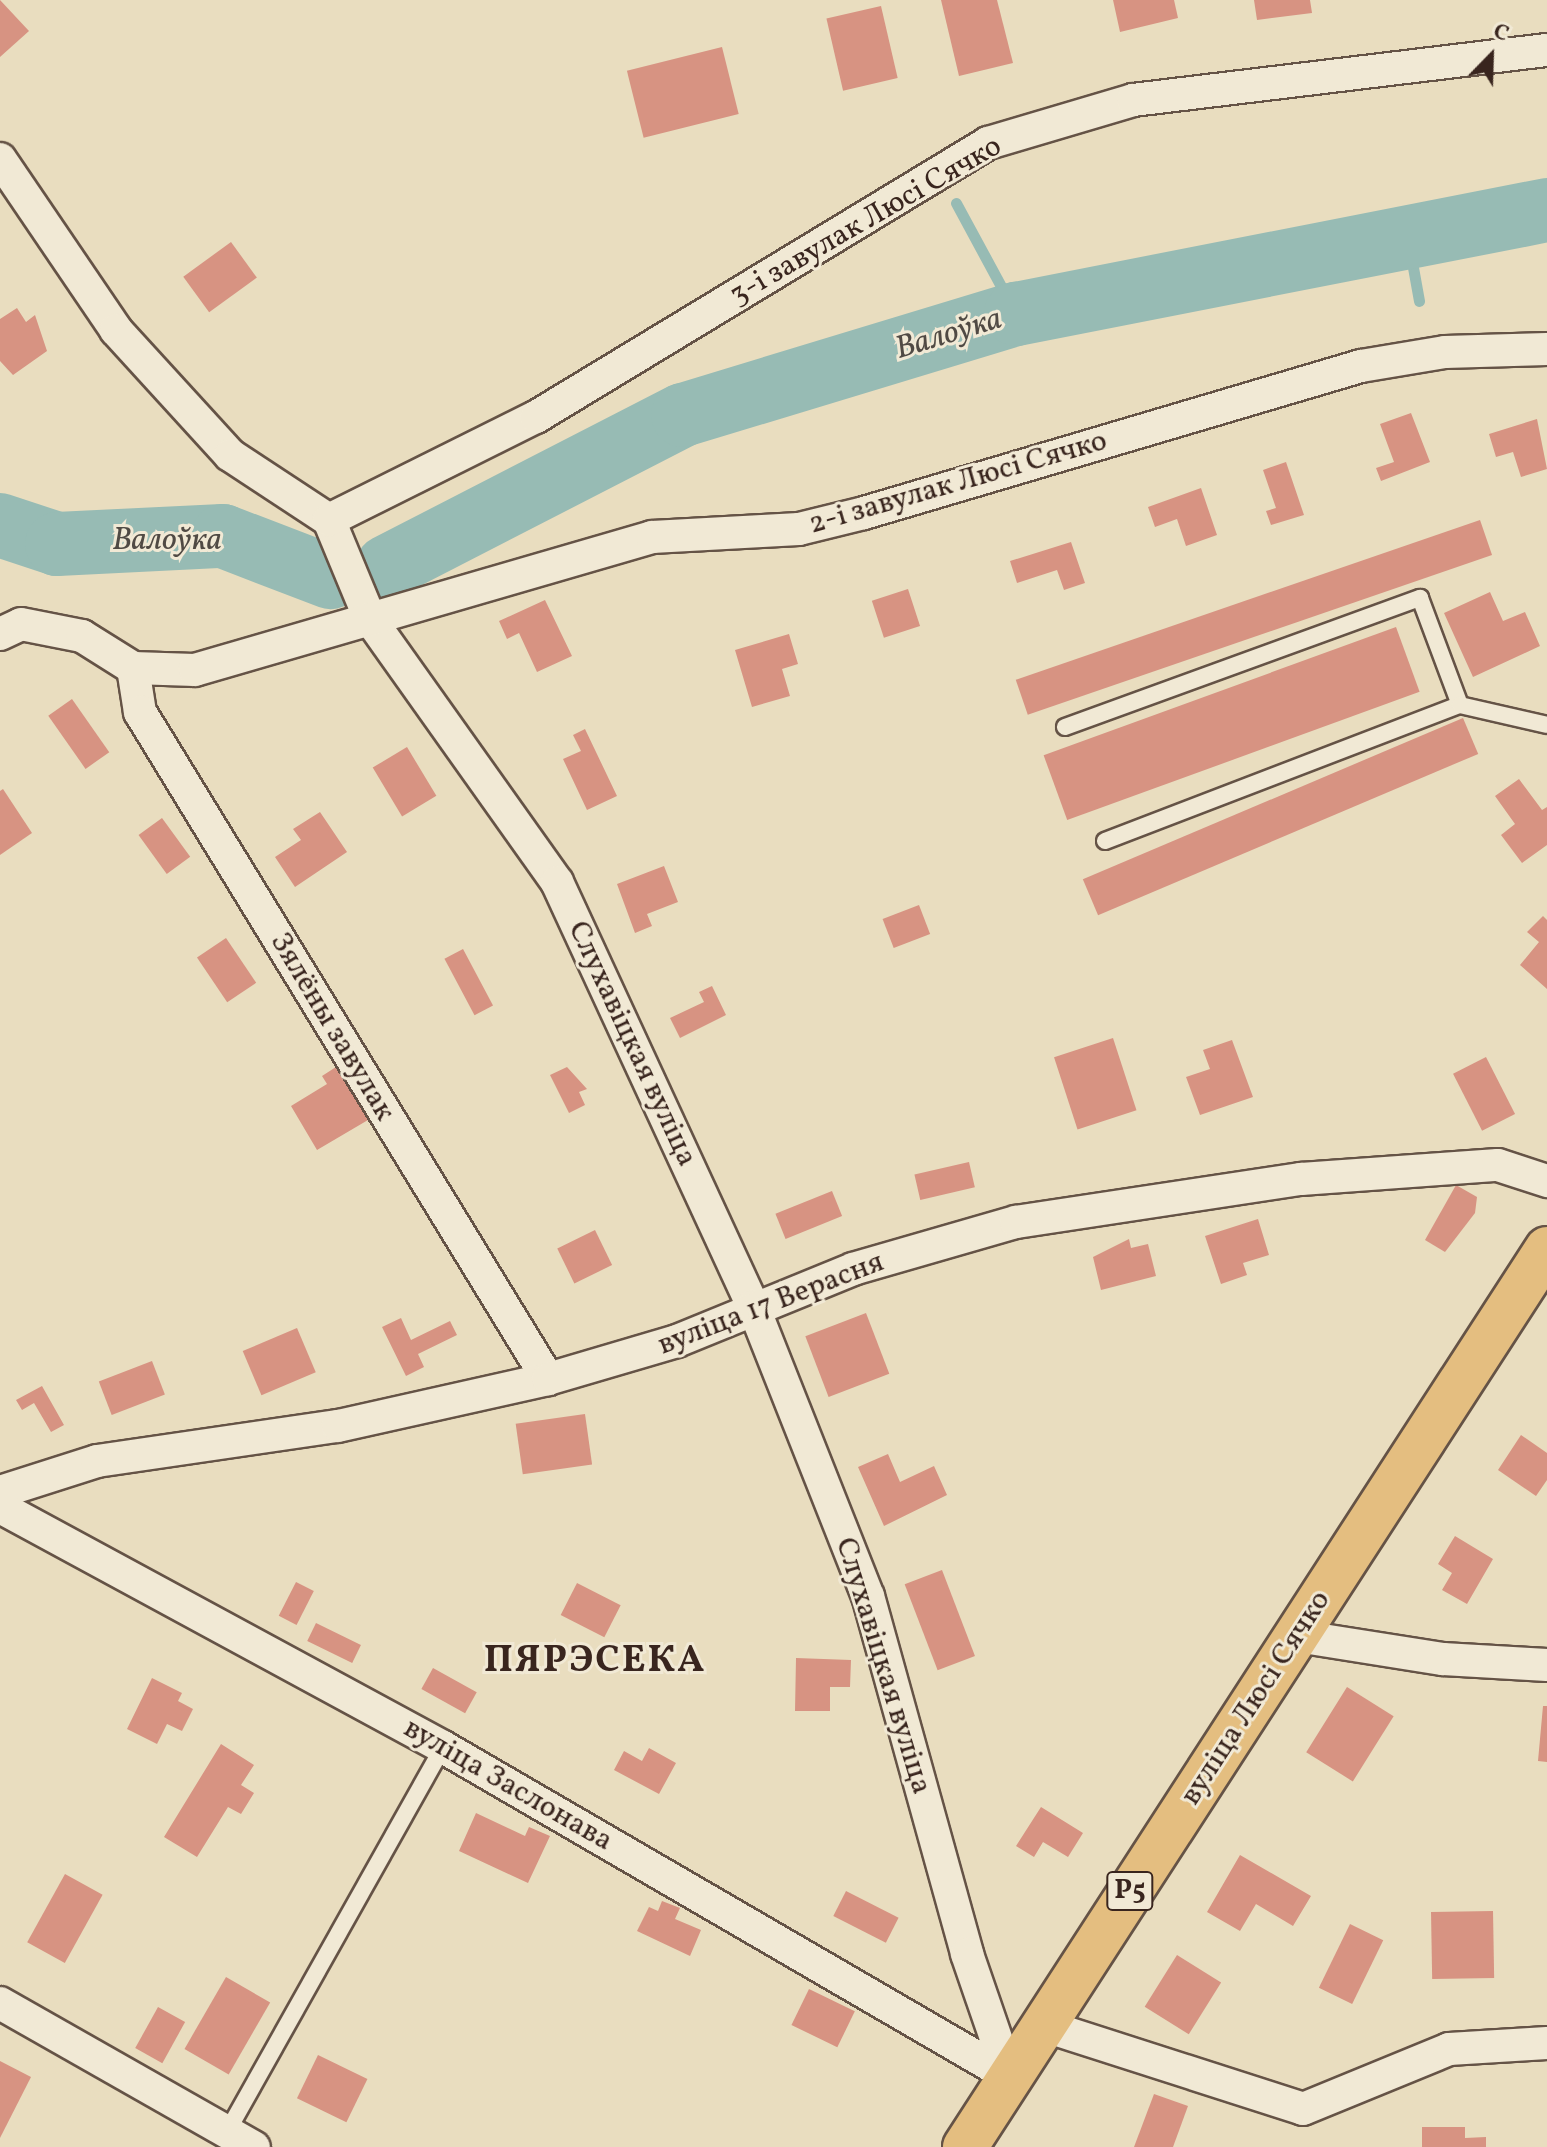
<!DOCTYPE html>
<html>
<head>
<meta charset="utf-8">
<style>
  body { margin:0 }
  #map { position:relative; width:1547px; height:2147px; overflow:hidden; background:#e9ddbf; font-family:Vollkorn,serif }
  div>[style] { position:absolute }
  .stream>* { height:11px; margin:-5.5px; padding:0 5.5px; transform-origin:5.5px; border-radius:5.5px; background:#97bbb4 }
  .river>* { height:64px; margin:-32px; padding:0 32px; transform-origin:32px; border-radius:32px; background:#97bbb4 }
  .building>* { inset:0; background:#d79382; transform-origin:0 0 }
  .roads { filter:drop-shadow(2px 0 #655346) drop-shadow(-2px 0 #655346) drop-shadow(0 2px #655346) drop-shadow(0 -2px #655346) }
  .lane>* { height:16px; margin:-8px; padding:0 8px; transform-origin:8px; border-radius:8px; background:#f1e9d5 }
  .street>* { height:32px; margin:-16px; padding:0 16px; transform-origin:16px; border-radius:16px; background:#f1e9d5 }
  .primary>* { height:44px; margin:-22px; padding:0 22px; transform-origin:22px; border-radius:22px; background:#e4be80 }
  span { translate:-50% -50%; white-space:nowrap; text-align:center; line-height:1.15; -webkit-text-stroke:6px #f1e9d5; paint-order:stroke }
  .shield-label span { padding:2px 6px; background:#f1e9d5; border:2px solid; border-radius:6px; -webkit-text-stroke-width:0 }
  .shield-label { font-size:28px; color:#39251e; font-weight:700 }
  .street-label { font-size:30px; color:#39251e }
  .water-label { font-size:32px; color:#504a44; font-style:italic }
  .district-label { font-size:38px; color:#39251e; font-weight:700; letter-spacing:2px }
  .north { position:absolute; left:1451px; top:16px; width:80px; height:80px; -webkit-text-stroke:6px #f1e9d5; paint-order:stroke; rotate:23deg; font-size:22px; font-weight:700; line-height:32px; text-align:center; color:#39251e }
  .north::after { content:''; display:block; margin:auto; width:28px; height:36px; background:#39251e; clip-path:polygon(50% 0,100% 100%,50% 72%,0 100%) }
</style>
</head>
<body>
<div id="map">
  <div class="stream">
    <div style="left:956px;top:203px;width:126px;rotate:61.6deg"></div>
    <div style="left:1407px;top:234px;width:68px;rotate:79.8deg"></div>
  </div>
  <div class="river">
    <div style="left:0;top:525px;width:60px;rotate:18.4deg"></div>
    <div style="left:57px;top:544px;width:166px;rotate:-2.8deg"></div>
    <div style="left:223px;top:536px;width:115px;rotate:21deg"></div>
    <div style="left:387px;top:567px;width:333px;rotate:-27.2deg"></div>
    <div style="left:683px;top:415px;width:348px;rotate:-16.9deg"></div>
    <div style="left:1016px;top:314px;width:541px;rotate:-11.08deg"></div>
  </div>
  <div class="building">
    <div style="clip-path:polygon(0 0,29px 31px,0 57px)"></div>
    <div style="clip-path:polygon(941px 0,997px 0,1013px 63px,959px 76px)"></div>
    <div style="clip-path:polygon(1113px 0,1174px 0,1178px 18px,1120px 32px)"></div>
    <div style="clip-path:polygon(1254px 0,1310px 0,1312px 13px,1257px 20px)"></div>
    <div style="left:881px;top:6px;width:74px;height:56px;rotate:77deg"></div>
    <div style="left:722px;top:47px;width:69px;height:98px;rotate:76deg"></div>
    <div style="left:231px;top:242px;width:44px;height:59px;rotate:54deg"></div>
    <div style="clip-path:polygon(17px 308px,26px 322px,35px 315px,47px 351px,13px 375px,0 361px,0 319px)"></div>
    <div style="clip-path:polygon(1411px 413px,1430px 462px,1381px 481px,1376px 468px,1394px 462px,1380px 424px)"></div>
    <div style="clip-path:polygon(1537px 419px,1547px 469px,1521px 477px,1513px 452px,1496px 457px,1489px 434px)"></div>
    <div style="clip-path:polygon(1286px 462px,1304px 515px,1271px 525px,1266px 511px,1276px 508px,1263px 470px)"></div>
    <div style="clip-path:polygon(1201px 488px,1217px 535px,1186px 546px,1177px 519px,1155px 527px,1148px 507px)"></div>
    <div style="left:1480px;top:520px;width:37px;height:491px;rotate:71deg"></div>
    <div style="clip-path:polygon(1071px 542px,1085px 583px,1064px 590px,1057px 570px,1017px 583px,1010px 561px)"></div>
    <div style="left:908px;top:589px;width:39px;height:38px;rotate:72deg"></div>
    <div style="clip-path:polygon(1490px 592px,1503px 621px,1525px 612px,1540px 646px,1473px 677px,1444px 613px)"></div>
    <div style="clip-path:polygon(545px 600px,572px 656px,537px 672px,519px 633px,507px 639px,499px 621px)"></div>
    <div style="left:1396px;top:627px;width:69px;height:375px;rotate:70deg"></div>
    <div style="clip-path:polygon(789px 634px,798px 664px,782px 669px,790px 696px,752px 707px,735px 650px)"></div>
    <div style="left:72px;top:699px;width:65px;height:29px;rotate:55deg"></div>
    <div style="left:1463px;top:718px;width:39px;height:413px;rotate:67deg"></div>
    <div style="clip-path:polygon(585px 729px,617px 796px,587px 810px,563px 759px,581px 751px,573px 735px)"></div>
    <div style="left:407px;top:747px;width:57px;height:40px;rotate:59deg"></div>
    <div style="clip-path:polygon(1519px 779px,1542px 810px,1547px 807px,1547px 845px,1522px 863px,1501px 835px,1515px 824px,1495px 796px)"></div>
    <div style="clip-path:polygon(3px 789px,32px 833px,0 855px,0 791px)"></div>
    <div style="clip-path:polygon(320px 812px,347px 852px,295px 887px,275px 857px,301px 840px,293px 829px)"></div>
    <div style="left:162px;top:818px;width:48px;height:29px;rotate:54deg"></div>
    <div style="clip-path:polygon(664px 866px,678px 902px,647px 914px,652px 926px,635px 933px,617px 884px)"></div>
    <div style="left:919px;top:905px;width:31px;height:39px;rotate:69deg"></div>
    <div style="clip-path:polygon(1543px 916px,1547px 920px,1547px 989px,1520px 965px,1539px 942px,1527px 932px)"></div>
    <div style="left:226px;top:938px;width:54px;height:35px;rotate:56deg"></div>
    <div style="left:463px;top:949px;width:64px;height:21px;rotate:62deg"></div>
    <div style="clip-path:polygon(712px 986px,726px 1015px,680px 1038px,670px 1018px,704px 1002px,699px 992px)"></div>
    <div style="left:1113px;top:1038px;width:76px;height:62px;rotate:72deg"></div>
    <div style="clip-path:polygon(1232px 1040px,1253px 1097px,1200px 1115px,1186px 1077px,1210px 1069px,1203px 1050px)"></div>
    <div style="left:1486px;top:1057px;width:64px;height:37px;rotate:63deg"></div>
    <div style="clip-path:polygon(336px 1067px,368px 1120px,317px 1150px,291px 1106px,327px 1084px,322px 1076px)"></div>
    <div style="clip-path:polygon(567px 1067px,587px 1089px,579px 1092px,585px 1105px,569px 1113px,550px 1075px)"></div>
    <div style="left:969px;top:1162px;width:26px;height:56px;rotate:77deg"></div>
    <div style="clip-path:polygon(1456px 1185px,1477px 1197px,1475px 1213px,1445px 1252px,1425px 1240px)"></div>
    <div style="left:832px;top:1191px;width:27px;height:61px;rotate:68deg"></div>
    <div style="clip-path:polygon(1258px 1219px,1269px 1255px,1243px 1263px,1247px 1275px,1221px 1284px,1205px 1236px)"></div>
    <div style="left:595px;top:1230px;width:39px;height:42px;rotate:64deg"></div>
    <div style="clip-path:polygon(1129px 1239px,1131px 1248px,1148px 1244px,1156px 1276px,1101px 1290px,1093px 1257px)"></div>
    <div style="left:866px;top:1313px;width:65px;height:65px;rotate:69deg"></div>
    <div style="clip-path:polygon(401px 1318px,411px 1340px,450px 1321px,457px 1335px,418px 1354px,424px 1367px,406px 1376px,382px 1327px)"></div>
    <div style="left:297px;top:1328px;width:48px;height:59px;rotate:67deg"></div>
    <div style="left:152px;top:1361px;width:36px;height:57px;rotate:69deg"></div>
    <div style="clip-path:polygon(42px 1386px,64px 1425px,51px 1432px,34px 1403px,22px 1410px,16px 1400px)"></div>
    <div style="left:585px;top:1414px;width:51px;height:70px;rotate:82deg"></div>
    <div style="clip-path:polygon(1521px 1435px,1547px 1453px,1547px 1480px,1536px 1496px,1498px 1470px)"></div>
    <div style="clip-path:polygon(888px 1454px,900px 1482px,934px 1466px,947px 1495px,884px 1526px,858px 1467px)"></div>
    <div style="clip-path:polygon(1455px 1536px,1493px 1559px,1467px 1604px,1442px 1590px,1452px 1573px,1438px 1564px)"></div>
    <div style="left:942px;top:1570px;width:92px;height:40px;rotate:69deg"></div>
    <div style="left:296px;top:1582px;width:20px;height:38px;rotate:27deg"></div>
    <div style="left:577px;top:1583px;width:49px;height:36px;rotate:27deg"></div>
    <div style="left:316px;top:1623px;width:50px;height:20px;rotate:26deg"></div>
    <div style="clip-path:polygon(796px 1658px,851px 1660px,850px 1687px,830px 1687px,830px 1711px,795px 1711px)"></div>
    <div style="left:433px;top:1668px;width:50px;height:24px;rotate:29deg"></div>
    <div style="clip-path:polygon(152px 1678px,182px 1693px,178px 1701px,193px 1709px,182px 1731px,167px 1724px,157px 1744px,127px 1729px)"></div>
    <div style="left:1347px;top:1687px;width:55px;height:77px;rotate:32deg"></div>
    <div style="clip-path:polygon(1543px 1706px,1547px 1706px,1547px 1762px,1538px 1761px)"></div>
    <div style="clip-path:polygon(221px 1744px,254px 1765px,241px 1785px,254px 1793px,241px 1814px,228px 1807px,197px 1857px,164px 1837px)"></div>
    <div style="clip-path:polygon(649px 1748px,676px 1763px,659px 1794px,614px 1770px,624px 1751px,642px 1761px)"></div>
    <div style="clip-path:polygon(1041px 1807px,1083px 1833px,1068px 1857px,1043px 1842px,1034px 1857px,1016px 1846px)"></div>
    <div style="clip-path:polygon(476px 1813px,525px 1836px,529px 1827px,550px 1836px,528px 1883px,459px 1851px)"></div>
    <div style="clip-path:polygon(1240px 1855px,1311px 1896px,1293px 1926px,1256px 1904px,1240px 1931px,1207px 1912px)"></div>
    <div style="left:65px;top:1874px;width:43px;height:78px;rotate:29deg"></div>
    <div style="left:846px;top:1891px;width:59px;height:28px;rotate:27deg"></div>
    <div style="clip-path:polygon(662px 1901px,680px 1908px,675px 1919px,701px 1930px,690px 1956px,637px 1931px,649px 1907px,658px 1911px)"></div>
    <div style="left:1493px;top:1911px;width:67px;height:62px;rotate:89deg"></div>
    <div style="left:1350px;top:1924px;width:37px;height:71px;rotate:26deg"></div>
    <div style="left:1177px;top:1955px;width:52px;height:61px;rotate:32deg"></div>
    <div style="left:226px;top:1977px;width:51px;height:83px;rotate:30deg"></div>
    <div style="left:809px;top:1989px;width:51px;height:40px;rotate:26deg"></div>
    <div style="left:158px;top:2007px;width:31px;height:47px;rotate:29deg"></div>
    <div style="left:318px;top:2055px;width:55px;height:48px;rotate:26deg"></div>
    <div style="clip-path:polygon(0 2061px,31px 2077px,0 2138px)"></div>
    <div style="clip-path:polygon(1154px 2094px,1188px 2106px,1173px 2147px,1134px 2147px)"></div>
    <div style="clip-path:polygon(1422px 2127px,1465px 2127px,1465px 2138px,1486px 2137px,1486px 2147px,1422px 2147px)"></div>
  </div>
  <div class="roads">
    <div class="lane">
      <div style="left:1065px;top:727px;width:378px;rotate:-20deg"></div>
      <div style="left:1420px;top:598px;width:114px;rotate:69.5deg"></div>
      <div style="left:1105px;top:841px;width:380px;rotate:-21deg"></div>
      <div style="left:1460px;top:705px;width:89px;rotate:12.9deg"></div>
      <div style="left:227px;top:2132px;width:441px;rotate:-60.7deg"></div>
    </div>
    <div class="street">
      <div style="left:0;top:159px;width:207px;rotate:55.8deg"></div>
      <div style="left:116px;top:330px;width:169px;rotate:47.6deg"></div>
      <div style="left:230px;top:455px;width:118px;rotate:33.3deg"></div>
      <div style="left:329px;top:520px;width:107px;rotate:67.5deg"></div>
      <div style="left:370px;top:619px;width:323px;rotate:54.6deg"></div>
      <div style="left:557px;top:882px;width:467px;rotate:65.2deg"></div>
      <div style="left:753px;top:1306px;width:312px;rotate:68.4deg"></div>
      <div style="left:868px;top:1596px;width:371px;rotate:74.5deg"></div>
      <div style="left:967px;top:1954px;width:129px;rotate:71deg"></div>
      <div style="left:329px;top:520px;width:231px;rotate:-26.5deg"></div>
      <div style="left:536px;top:417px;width:529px;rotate:-31.22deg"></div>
      <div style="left:988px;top:143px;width:151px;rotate:-16.5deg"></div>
      <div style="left:1133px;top:100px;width:417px;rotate:-6.9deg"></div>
      <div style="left:0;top:634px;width:23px;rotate:-25deg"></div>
      <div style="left:21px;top:624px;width:62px;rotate:11.1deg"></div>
      <div style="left:82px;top:636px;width:60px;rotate:32.1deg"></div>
      <div style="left:133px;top:668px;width:62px;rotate:1.8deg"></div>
      <div style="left:195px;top:670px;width:476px;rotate:-16.2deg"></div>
      <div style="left:652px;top:537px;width:147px;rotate:-3.1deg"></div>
      <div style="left:799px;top:529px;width:67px;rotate:-13.8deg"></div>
      <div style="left:864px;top:513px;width:518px;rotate:-16.48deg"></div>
      <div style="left:1361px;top:366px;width:85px;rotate:-9.5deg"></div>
      <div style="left:1445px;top:352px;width:102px;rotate:-1.7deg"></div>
      <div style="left:133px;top:668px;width:45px;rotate:81deg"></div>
      <div style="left:140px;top:712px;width:782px;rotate:58.55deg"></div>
      <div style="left:0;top:1492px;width:102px;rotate:-17.7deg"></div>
      <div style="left:97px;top:1461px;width:244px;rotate:-8.3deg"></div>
      <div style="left:338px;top:1426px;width:215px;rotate:-12.6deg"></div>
      <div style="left:548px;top:1379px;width:134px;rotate:-16.4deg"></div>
      <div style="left:677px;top:1341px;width:190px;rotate:-22.2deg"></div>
      <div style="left:853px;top:1269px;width:170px;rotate:-16.1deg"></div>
      <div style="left:1016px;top:1222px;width:288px;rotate:-8.6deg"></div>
      <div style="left:1301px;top:1179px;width:197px;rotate:-4.1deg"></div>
      <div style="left:1498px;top:1165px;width:52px;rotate:18.1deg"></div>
      <div style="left:0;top:1507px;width:504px;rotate:28.45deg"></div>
      <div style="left:443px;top:1747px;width:655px;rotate:30.17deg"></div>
      <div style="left:1297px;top:1636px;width:148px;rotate:9deg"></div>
      <div style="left:1443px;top:1659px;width:104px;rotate:3.3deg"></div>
      <div style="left:0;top:2003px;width:292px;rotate:29.6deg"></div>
      <div style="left:1042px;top:2025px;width:274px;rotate:17.8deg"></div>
      <div style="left:1303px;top:2109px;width:158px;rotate:-22.3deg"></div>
      <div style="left:1449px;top:2049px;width:98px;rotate:-3.5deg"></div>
    </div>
    <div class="primary">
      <div style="left:965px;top:2147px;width:1070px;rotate:-57.05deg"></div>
    </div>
  </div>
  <div class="shield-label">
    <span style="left:1130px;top:1891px">Р5</span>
  </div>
  <div class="street-label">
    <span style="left:866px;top:221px;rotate:-30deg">3-і завулак Люсі Сячко</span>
    <span style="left:958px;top:483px;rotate:-16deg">2-і завулак Люсі Сячко</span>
    <span style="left:332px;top:1027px;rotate:59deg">Зялёны завулак</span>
    <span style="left:632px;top:1044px;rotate:65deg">Слухавіцкая вуліца</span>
    <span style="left:771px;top:1304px;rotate:-21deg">вуліца 17 Верасня</span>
    <span style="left:883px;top:1666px;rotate:73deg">Слухавіцкая вуліца</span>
    <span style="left:1256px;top:1698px;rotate:-57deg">вуліца Люсі Сячко</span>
    <span style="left:508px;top:1785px;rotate:30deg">вуліца Заслонава</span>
  </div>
  <div class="water-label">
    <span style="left:949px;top:335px;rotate:-17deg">Валоўка</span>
    <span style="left:167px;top:541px">Валоўка</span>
  </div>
  <div class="district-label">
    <span style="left:595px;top:1662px">ПЯРЭСЕКА</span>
  </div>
  <div class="north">С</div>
</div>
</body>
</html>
